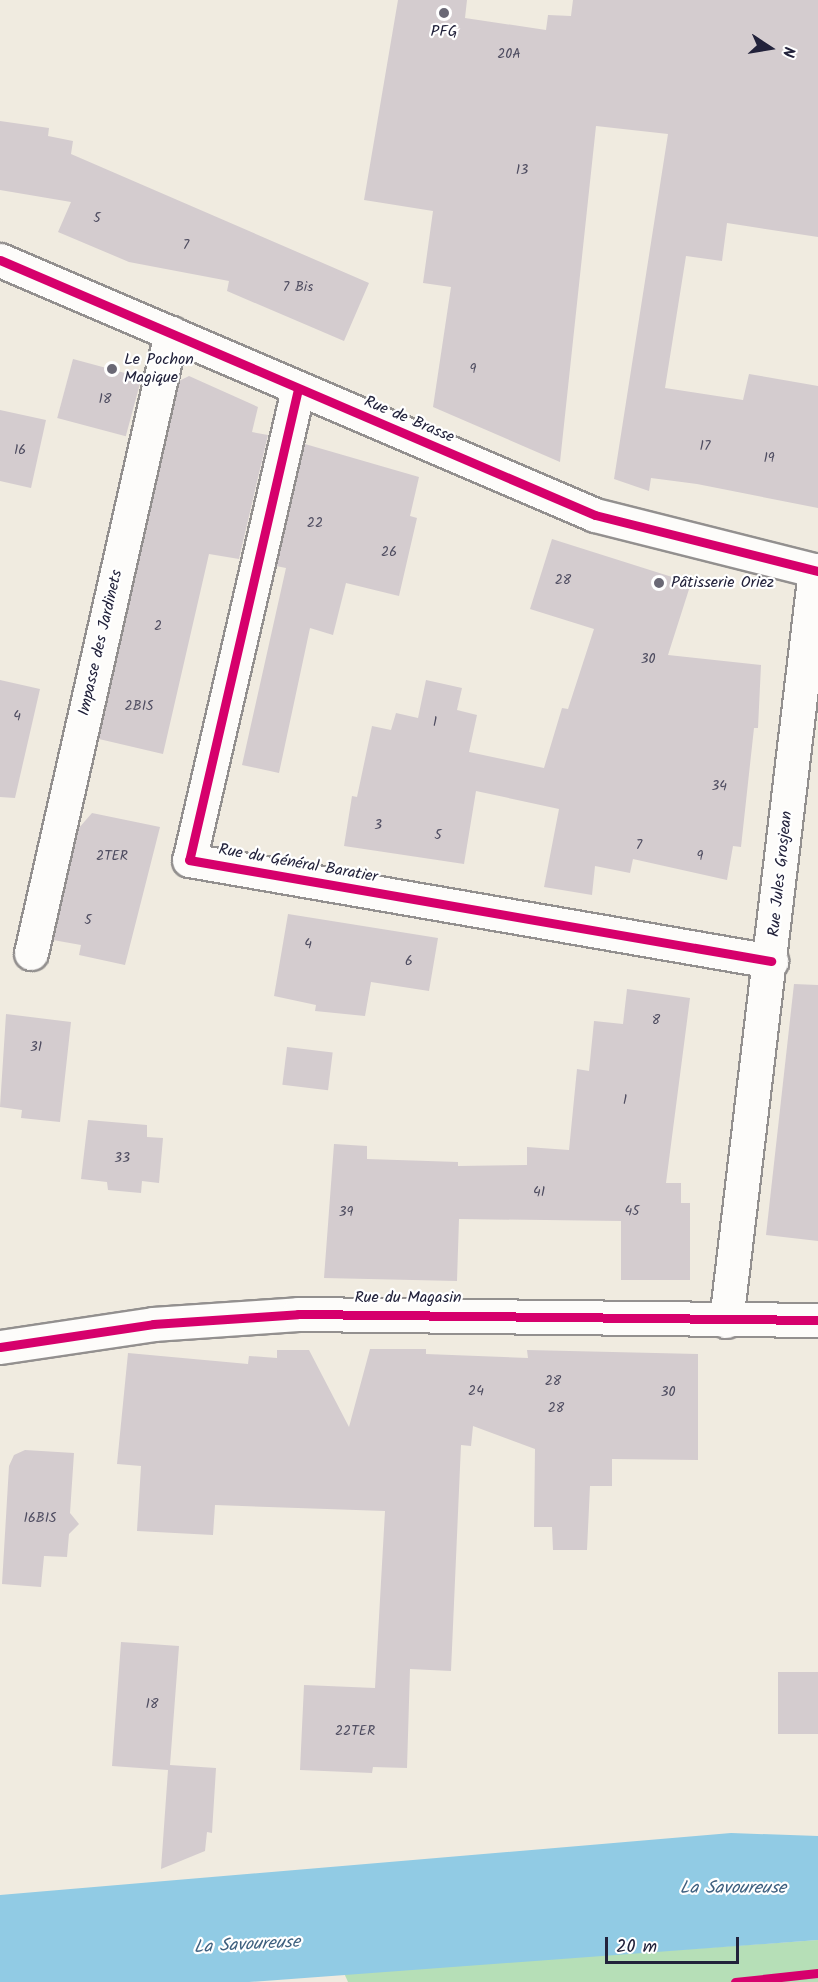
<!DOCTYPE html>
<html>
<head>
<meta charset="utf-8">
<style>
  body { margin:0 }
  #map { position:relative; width:818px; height:1982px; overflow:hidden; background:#f0ebe0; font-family:Kalam,sans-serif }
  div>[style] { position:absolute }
  .green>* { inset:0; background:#b6dfb7 }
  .water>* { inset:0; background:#91cbe4 }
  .building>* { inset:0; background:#d4cccf; transform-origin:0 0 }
  .roads { filter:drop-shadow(2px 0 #93908f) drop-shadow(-2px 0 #93908f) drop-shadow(0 2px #93908f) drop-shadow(0 -2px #93908f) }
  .street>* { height:33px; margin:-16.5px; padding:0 16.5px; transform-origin:16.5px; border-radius:16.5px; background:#fdfcfa }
  .cycleway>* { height:9px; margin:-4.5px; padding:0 4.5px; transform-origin:4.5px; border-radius:4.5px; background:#d6006c }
  .dots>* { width:16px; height:16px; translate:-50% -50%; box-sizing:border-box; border:3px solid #fff; border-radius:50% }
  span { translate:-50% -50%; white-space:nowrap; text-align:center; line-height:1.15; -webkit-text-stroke:4.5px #fff; paint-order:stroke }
  .number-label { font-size:14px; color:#4e4c60 }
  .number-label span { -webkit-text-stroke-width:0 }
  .poi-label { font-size:16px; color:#22223b }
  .left { translate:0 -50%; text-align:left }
  .street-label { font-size:16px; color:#22223b }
  .water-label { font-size:18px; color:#3e607f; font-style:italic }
  .north { position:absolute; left:740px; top:18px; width:60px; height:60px; -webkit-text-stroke:4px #fff; paint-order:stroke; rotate:102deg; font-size:16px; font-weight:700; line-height:24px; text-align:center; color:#22223b }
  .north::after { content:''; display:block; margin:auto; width:21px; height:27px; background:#22223b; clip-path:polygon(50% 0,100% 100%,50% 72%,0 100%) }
  .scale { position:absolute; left:605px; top:1937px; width:134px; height:27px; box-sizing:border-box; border:3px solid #22223b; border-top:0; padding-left:8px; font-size:18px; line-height:21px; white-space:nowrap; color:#22223b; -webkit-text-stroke:4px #fff; paint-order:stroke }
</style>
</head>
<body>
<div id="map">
  <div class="green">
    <div style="clip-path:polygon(818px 1940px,818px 1982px,348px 1982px,344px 1973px)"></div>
  </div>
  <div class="water">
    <div style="clip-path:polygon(731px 1833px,818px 1836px,818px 1940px,249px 1982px,0 1982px,0 1895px)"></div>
  </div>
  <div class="building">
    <div style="clip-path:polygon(398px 0,467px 0,465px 18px,546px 30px,548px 15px,571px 16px,573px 0,818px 0,818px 237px,727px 223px,722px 261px,686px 256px,665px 388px,743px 400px,749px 374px,818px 386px,818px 508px,697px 484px,651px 478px,649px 491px,614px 479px,668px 134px,596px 126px,560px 462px,433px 407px,451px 287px,423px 283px,433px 211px,364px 200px)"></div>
    <div style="clip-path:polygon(0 121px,49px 128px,48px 136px,73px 141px,71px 154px,369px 283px,344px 341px,227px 291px,229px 281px,129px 262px,58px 232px,71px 202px,0 190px)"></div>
    <div style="left:73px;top:359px;width:71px;height:61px;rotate:15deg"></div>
    <div style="clip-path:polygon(189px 376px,258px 407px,252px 432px,268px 435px,239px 559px,209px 554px,163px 754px,99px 739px,179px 381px)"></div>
    <div style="clip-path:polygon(0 410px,46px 420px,31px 488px,0 481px)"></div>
    <div style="clip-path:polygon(305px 444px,419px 477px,410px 516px,417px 518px,399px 596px,346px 583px,333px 635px,310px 628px,279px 773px,242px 765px,286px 568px,276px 566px)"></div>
    <div style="clip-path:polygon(552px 539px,691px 583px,668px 655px,761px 665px,758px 728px,754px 728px,741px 847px,733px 846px,727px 880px,633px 859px,630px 873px,595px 866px,592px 895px,544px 887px,559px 809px,476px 791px,464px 864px,344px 846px,352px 796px,357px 797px,372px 726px,391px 730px,396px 713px,418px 718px,426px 680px,462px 688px,457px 710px,477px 715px,469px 752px,544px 768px,562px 708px,568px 709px,594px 629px,530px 609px)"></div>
    <div style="clip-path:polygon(0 680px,40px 689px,15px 798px,0 797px)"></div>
    <div style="clip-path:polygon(92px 813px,160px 827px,125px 965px,79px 955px,81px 945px,53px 940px,78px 829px)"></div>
    <div style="clip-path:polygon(288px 914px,438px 938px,429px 991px,371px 982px,365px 1016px,315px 1011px,316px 1005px,274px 996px)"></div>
    <div style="clip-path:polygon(794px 984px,818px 985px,818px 1241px,766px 1235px)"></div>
    <div style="clip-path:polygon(627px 989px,690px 998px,666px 1183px,681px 1183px,681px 1203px,690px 1203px,690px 1280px,621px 1280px,621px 1221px,459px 1219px,457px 1281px,324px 1278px,334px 1144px,367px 1146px,367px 1159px,458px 1162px,458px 1166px,527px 1165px,527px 1147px,569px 1150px,577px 1069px,589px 1071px,594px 1021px,623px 1024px)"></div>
    <div style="clip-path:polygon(6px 1014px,71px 1022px,60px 1122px,21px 1118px,22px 1110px,0 1107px)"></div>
    <div style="left:287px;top:1047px;width:46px;height:38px;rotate:7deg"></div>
    <div style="clip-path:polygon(88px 1120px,147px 1125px,147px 1137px,163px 1138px,159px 1183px,142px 1181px,141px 1193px,108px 1190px,107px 1182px,81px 1179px)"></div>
    <div style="clip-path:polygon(370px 1349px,426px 1349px,426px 1354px,528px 1358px,527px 1350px,698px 1354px,698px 1460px,612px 1459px,612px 1486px,590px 1486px,587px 1550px,553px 1550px,552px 1527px,534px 1527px,535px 1449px,473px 1426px,471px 1446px,461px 1445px,451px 1671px,410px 1669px,407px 1768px,373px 1767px,372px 1773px,300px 1770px,304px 1685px,375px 1688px,385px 1511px,215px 1505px,213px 1535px,137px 1531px,141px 1466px,117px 1464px,128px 1353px,248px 1364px,249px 1356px,277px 1358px,277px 1350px,309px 1350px,349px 1427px)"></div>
    <div style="clip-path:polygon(25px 1450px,74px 1453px,70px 1513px,79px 1524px,69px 1534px,67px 1557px,44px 1556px,41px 1587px,2px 1584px,9px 1466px,14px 1455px)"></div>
    <div style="clip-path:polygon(121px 1642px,179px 1646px,170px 1765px,216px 1768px,212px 1833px,207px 1832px,205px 1851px,161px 1869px,168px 1770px,112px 1766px)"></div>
    <div style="left:818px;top:1672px;width:62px;height:40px;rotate:90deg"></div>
  </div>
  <div class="roads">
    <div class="street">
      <div style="left:0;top:260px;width:647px;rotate:23.2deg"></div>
      <div style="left:595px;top:515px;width:230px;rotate:14.1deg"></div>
      <div style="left:298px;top:389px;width:483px;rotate:103deg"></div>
      <div style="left:189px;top:860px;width:591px;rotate:9.85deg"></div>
      <div style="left:31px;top:953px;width:636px;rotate:-77.28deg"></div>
      <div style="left:726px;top:1321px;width:756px;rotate:-83.24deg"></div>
      <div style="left:0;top:1347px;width:155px;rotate:-8.5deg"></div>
      <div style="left:153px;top:1324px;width:145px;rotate:-3.9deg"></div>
      <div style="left:298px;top:1314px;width:520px;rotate:0.66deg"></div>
    </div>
  </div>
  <div class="cycleway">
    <div style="left:0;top:260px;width:647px;rotate:23.2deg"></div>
    <div style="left:595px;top:515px;width:230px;rotate:14.1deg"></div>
    <div style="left:298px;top:389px;width:483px;rotate:103deg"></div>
    <div style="left:189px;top:860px;width:591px;rotate:9.85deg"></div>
    <div style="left:0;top:1347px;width:155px;rotate:-8.5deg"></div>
    <div style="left:153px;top:1324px;width:145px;rotate:-3.9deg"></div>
    <div style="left:298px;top:1314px;width:520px;rotate:0.66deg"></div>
    <div style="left:735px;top:1982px;width:83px;rotate:-6.2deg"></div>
  </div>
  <div class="dots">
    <div style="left:444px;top:13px;background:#6a6875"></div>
    <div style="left:112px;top:369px;background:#6a6875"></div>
    <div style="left:659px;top:583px;background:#6a6875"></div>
  </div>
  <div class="number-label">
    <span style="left:509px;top:54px">20A</span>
    <span style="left:522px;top:170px">13</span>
    <span style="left:97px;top:218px">5</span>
    <span style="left:186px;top:245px">7</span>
    <span style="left:298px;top:287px">7 Bis</span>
    <span style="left:473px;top:369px">9</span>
    <span style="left:105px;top:399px">18</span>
    <span style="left:705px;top:446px">17</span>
    <span style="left:20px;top:450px">16</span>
    <span style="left:769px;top:458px">19</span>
    <span style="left:315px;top:523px">22</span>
    <span style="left:389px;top:552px">26</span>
    <span style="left:563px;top:580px">28</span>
    <span style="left:158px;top:626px">2</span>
    <span style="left:648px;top:659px">30</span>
    <span style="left:139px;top:706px">2BIS</span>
    <span style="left:17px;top:716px">4</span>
    <span style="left:435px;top:722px">1</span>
    <span style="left:719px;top:786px">34</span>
    <span style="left:378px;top:825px">3</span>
    <span style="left:438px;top:835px">5</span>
    <span style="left:639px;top:845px">7</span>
    <span style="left:112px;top:856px">2TER</span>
    <span style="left:700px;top:856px">9</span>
    <span style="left:88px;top:920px">5</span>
    <span style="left:308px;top:944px">4</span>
    <span style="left:409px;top:961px">6</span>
    <span style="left:656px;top:1020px">8</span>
    <span style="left:36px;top:1047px">31</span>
    <span style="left:625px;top:1100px">1</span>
    <span style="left:122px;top:1158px">33</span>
    <span style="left:539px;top:1192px">41</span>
    <span style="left:632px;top:1211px">45</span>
    <span style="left:346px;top:1212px">39</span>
    <span style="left:553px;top:1381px">28</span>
    <span style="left:476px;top:1391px">24</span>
    <span style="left:668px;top:1392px">30</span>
    <span style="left:556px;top:1408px">28</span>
    <span style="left:40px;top:1518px">16BIS</span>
    <span style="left:152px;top:1704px">18</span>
    <span style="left:355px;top:1731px">22TER</span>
  </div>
  <div class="poi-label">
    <span style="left:444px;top:32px">PFG</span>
    <span class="left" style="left:124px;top:369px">Le Pochon<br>Magique</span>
    <span class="left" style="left:671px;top:583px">Pâtisserie Oriez</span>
  </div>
  <div class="street-label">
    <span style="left:409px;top:420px;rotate:23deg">Rue de Brasse</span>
    <span style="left:101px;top:643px;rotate:-77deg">Impasse des Jardinets</span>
    <span style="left:298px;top:864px;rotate:10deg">Rue du Général Baratier</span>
    <span style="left:781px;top:874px;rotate:-84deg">Rue Jules Grosjean</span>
    <span style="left:408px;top:1298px">Rue du Magasin</span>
  </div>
  <div class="water-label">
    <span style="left:733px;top:1889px">La Savoureuse</span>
    <span style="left:247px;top:1946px;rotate:-3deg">La Savoureuse</span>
  </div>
  <div class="north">N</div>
  <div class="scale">20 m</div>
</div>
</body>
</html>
